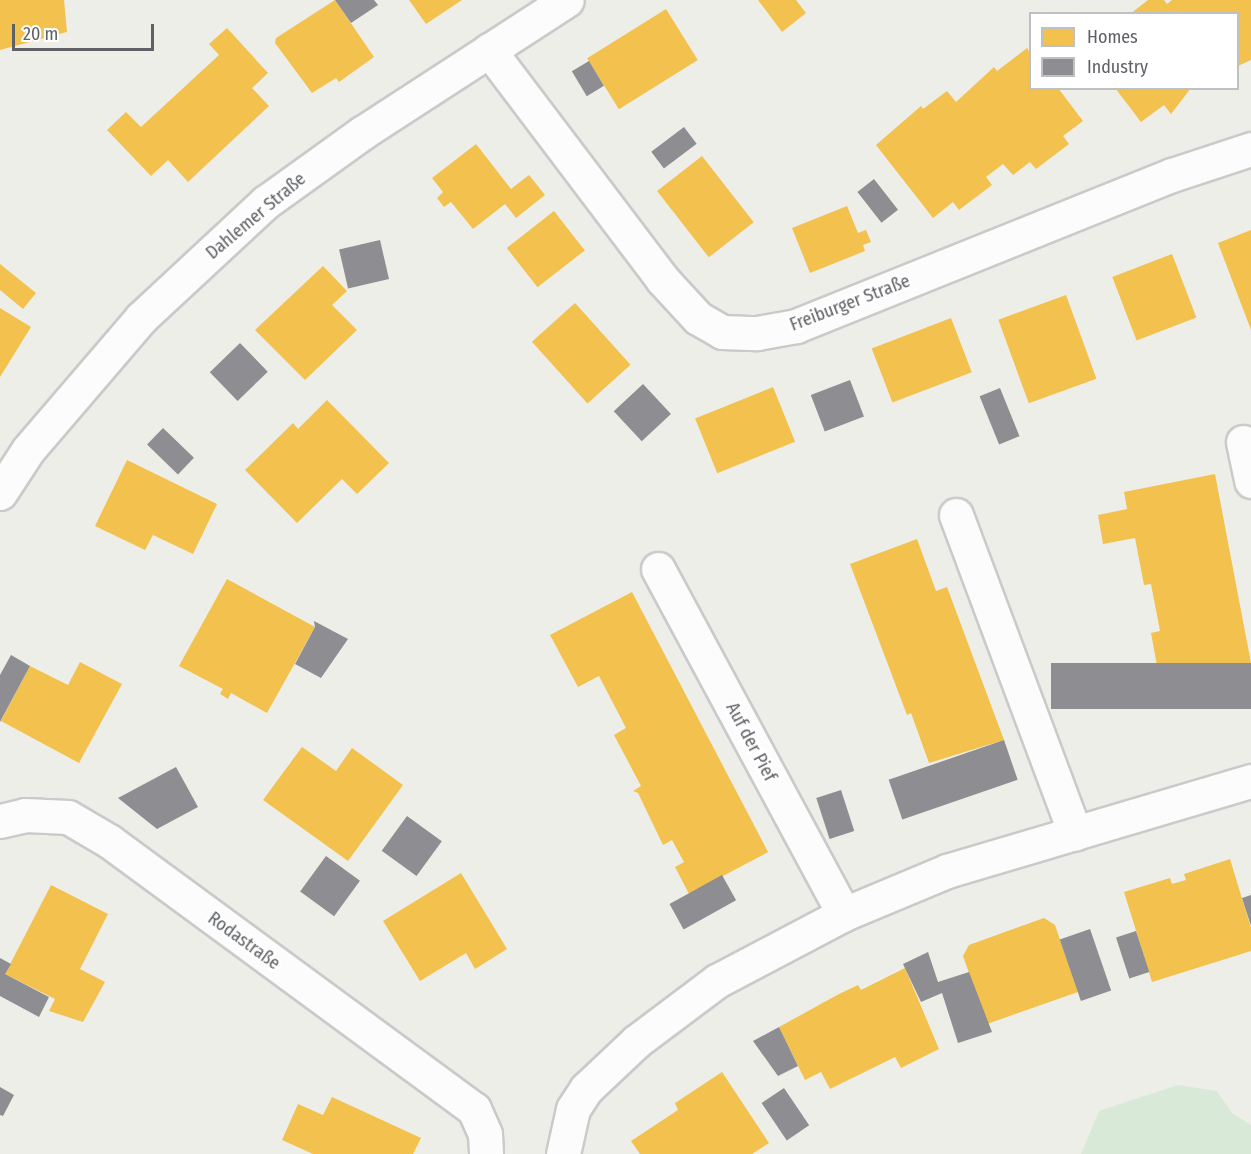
<!DOCTYPE html>
<html>
<head>
<meta charset="utf-8">
<style>
  body { margin:0 }
  #map { position:relative; width:1251px; height:1154px; overflow:hidden; background:#eeeee9; font-family:"Fira Sans Condensed",sans-serif }
  div>[style] { position:absolute }
  .green>* { inset:0; background:#d8e9d8 }
  .homes>* { inset:0; background:#f2c14e; transform-origin:0 0 }
  .industry>* { inset:0; background:#8d8d92; transform-origin:0 0 }
  .roads { filter:drop-shadow(2px 0 #cacaca) drop-shadow(-2px 0 #cacaca) drop-shadow(0 2px #cacaca) drop-shadow(0 -2px #cacaca) }
  .street>* { height:33px; margin:-16.5px; padding:0 16.5px; transform-origin:16.5px; border-radius:16.5px; background:#fcfcfc }
  span { translate:-50% -50%; white-space:nowrap; text-align:center; line-height:1.15; -webkit-text-stroke:6px #fff; paint-order:stroke }
  .street-label { font-size:18px; color:#5f6166 }
  .legend { position:absolute; left:1029px; top:12px; width:210px; height:78px; box-sizing:border-box; background:#fff; border:2px solid #bfc0c2; margin:0; padding:8px 10px; list-style:none; font-size:18px; color:#5f6166 }
  .legend li { display:flex; align-items:center; gap:12px; height:30px }
  .legend b { width:30px; border:2px solid #bfc0c2 }
  .scale { position:absolute; left:12px; top:24px; width:142px; height:27px; box-sizing:border-box; border:3px solid #5f6166; border-top:0; padding-left:8px; font-size:18px; line-height:21px; white-space:nowrap; color:#5f6166; -webkit-text-stroke:4px #fff; paint-order:stroke }
</style>
</head>
<body>
<div id="map">
  <div class="green">
    <div style="clip-path:polygon(1178px 1085px,1217px 1091px,1232px 1113px,1251px 1125px,1251px 1154px,1081px 1154px,1099px 1111px)"></div>
  </div>
  <div class="homes">
    <div style="clip-path:polygon(0 0,64px 0,67px 32px,0 50px)"></div>
    <div style="clip-path:polygon(335px 0,374px 57px,339px 82px,336px 78px,312px 93px,275px 43px,276px 38px)"></div>
    <div style="clip-path:polygon(409px 0,462px 0,426px 24px)"></div>
    <div style="clip-path:polygon(758px 0,796px 0,806px 13px,782px 32px)"></div>
    <div style="clip-path:polygon(1148px 0,1164px 0,1167px 4px,1172px 0,1251px 0,1251px 60px,1238px 66px,1238px 14px,1130px 14px)"></div>
    <div style="left:666px;top:9px;width:60px;height:93px;rotate:58deg"></div>
    <div style="clip-path:polygon(227px 28px,268px 73px,252px 88px,269px 106px,188px 182px,168px 160px,151px 176px,107px 130px,126px 112px,141px 127px,219px 55px,209px 44px)"></div>
    <div style="clip-path:polygon(1027px 48px,1030px 53px,1030px 88px,1058px 88px,1083px 121px,1063px 136px,1069px 144px,1036px 169px,1030px 162px,1013px 175px,1003px 164px,986px 177px,992px 185px,959px 210px,953px 202px,933px 218px,876px 145px,921px 106px,923px 109px,947px 91px,956px 102px,994px 67px,997px 71px)"></div>
    <div style="clip-path:polygon(1115px 88px,1191px 88px,1171px 114px,1164px 105px,1141px 122px)"></div>
    <div style="clip-path:polygon(476px 144px,511px 189px,529px 175px,545px 195px,516px 218px,505px 204px,473px 229px,451px 202px,444px 207px,437px 198px,443px 192px,432px 178px)"></div>
    <div style="left:702px;top:156px;width:84px;height:57px;rotate:52deg"></div>
    <div style="clip-path:polygon(847px 206px,858px 233px,866px 230px,871px 242px,863px 245px,865px 251px,810px 273px,792px 228px)"></div>
    <div style="left:554px;top:211px;width:50px;height:60px;rotate:52deg"></div>
    <div style="clip-path:polygon(1251px 230px,1251px 330px,1218px 243px)"></div>
    <div style="left:1172px;top:254px;width:68px;height:64px;rotate:69deg"></div>
    <div style="clip-path:polygon(0 264px,36px 293px,23px 309px,0 290px)"></div>
    <div style="clip-path:polygon(323px 266px,347px 291px,332px 305px,357px 330px,305px 380px,255px 330px)"></div>
    <div style="left:1066px;top:295px;width:89px;height:72px;rotate:70deg"></div>
    <div style="left:575px;top:303px;width:83px;height:58px;rotate:48deg"></div>
    <div style="clip-path:polygon(0 308px,31px 327px,0 377px)"></div>
    <div style="left:951px;top:318px;width:58px;height:85px;rotate:69deg"></div>
    <div style="left:773px;top:387px;width:59px;height:84px;rotate:68deg"></div>
    <div style="clip-path:polygon(327px 400px,389px 463px,357px 494px,342px 479px,297px 523px,245px 470px,293px 423px,298px 429px)"></div>
    <div style="clip-path:polygon(127px 460px,217px 504px,193px 554px,153px 535px,145px 550px,95px 526px)"></div>
    <div style="clip-path:polygon(1215px 474px,1251px 663px,1160px 682px,1151px 633px,1160px 631px,1151px 584px,1144px 585px,1135px 538px,1103px 544px,1098px 515px,1127px 509px,1124px 492px)"></div>
    <div style="clip-path:polygon(917px 539px,936px 591px,947px 587px,1004px 740px,929px 763px,911px 713px,907px 715px,850px 564px)"></div>
    <div style="clip-path:polygon(227px 579px,315px 627px,267px 713px,231px 693px,228px 699px,220px 694px,223px 689px,179px 666px)"></div>
    <div style="clip-path:polygon(632px 592px,768px 852px,689px 894px,675px 867px,684px 862px,672px 840px,663px 845px,638px 793px,633px 791px,641px 786px,614px 735px,626px 728px,599px 676px,578px 687px,550px 635px)"></div>
    <div style="clip-path:polygon(80px 662px,122px 684px,79px 763px,1px 721px,30px 666px,68px 685px)"></div>
    <div style="clip-path:polygon(302px 747px,336px 771px,352px 748px,403px 785px,348px 861px,263px 800px)"></div>
    <div style="clip-path:polygon(1230px 859px,1251px 928px,1251px 951px,1152px 982px,1124px 892px,1170px 878px,1172px 884px,1186px 880px,1184px 874px)"></div>
    <div style="clip-path:polygon(461px 873px,507px 949px,475px 969px,466px 953px,420px 981px,383px 921px)"></div>
    <div style="clip-path:polygon(51px 885px,108px 914px,80px 969px,105px 982px,83px 1022px,49px 1011px,55px 999px,5px 974px)"></div>
    <div style="clip-path:polygon(1044px 918px,1055px 925px,1078px 992px,987px 1024px,963px 956px,969px 945px)"></div>
    <div style="clip-path:polygon(905px 968px,939px 1049px,901px 1068px,895px 1057px,830px 1089px,821px 1072px,805px 1080px,779px 1027px,839px 994px,858px 985px,861px 990px)"></div>
    <div style="clip-path:polygon(722px 1072px,769px 1143px,752px 1154px,640px 1154px,631px 1141px,678px 1110px,675px 1103px)"></div>
    <div style="clip-path:polygon(332px 1097px,421px 1138px,413px 1154px,313px 1154px,282px 1140px,298px 1104px,323px 1115px)"></div>
  </div>
  <div class="industry">
    <div style="clip-path:polygon(335px 0,374px 0,378px 5px,351px 23px)"></div>
    <div style="left:589px;top:61px;width:29px;height:20px;rotate:59deg"></div>
    <div style="left:684px;top:127px;width:21px;height:41px;rotate:53deg"></div>
    <div style="left:874px;top:179px;width:39px;height:21px;rotate:52deg"></div>
    <div style="left:380px;top:240px;width:40px;height:42px;rotate:77deg"></div>
    <div style="left:240px;top:343px;width:40px;height:42px;rotate:46deg"></div>
    <div style="left:850px;top:380px;width:39px;height:42px;rotate:69deg"></div>
    <div style="left:643px;top:384px;width:41px;height:40px;rotate:47deg"></div>
    <div style="left:1000px;top:388px;width:52px;height:22px;rotate:68deg"></div>
    <div style="left:163px;top:428px;width:43px;height:23px;rotate:44deg"></div>
    <div style="clip-path:polygon(314px 621px,348px 639px,321px 678px,295px 664px,315px 627px)"></div>
    <div style="clip-path:polygon(11px 655px,30px 666px,0 722px,0 675px)"></div>
    <div style="left:1251px;top:663px;width:46px;height:200px;rotate:90deg"></div>
    <div style="left:1004px;top:740px;width:42px;height:122px;rotate:71deg"></div>
    <div style="clip-path:polygon(176px 767px,198px 807px,157px 829px,118px 798px)"></div>
    <div style="left:841px;top:790px;width:43px;height:26px;rotate:72deg"></div>
    <div style="left:407px;top:816px;width:43px;height:43px;rotate:36deg"></div>
    <div style="left:326px;top:856px;width:42px;height:44px;rotate:36deg"></div>
    <div style="left:722px;top:875px;width:29px;height:60px;rotate:61deg"></div>
    <div style="clip-path:polygon(1251px 895px,1251px 926px,1242px 898px)"></div>
    <div style="left:1090px;top:929px;width:65px;height:32px;rotate:71deg"></div>
    <div style="left:1136px;top:931px;width:43px;height:21px;rotate:72deg"></div>
    <div style="clip-path:polygon(928px 952px,938px 982px,969px 972px,992px 1032px,958px 1043px,942px 993px,921px 1002px,903px 964px)"></div>
    <div style="clip-path:polygon(0 958px,11px 964px,5px 974px,49px 997px,39px 1017px,0 996px)"></div>
    <div style="clip-path:polygon(779px 1027px,798px 1066px,778px 1076px,753px 1041px)"></div>
    <div style="clip-path:polygon(0 1087px,14px 1095px,3px 1116px,0 1115px)"></div>
    <div style="left:784px;top:1088px;width:45px;height:27px;rotate:56deg"></div>
  </div>
  <div class="roads">
    <div class="street">
      <div style="left:489px;top:50px;width:287px;rotate:52.9deg"></div>
      <div style="left:662px;top:279px;width:53px;rotate:47.3deg"></div>
      <div style="left:698px;top:318px;width:28px;rotate:30deg"></div>
      <div style="left:722px;top:332px;width:35px;rotate:2deg"></div>
      <div style="left:757px;top:333px;width:40px;rotate:-10deg"></div>
      <div style="left:796px;top:326px;width:405px;rotate:-21.9deg"></div>
      <div style="left:1172px;top:175px;width:83px;rotate:-18.2deg"></div>
      <div style="left:1243px;top:442px;width:40px;rotate:78deg"></div>
      <div style="left:0;top:493px;width:51px;rotate:-56.9deg"></div>
      <div style="left:28px;top:450px;width:174px;rotate:-49.4deg"></div>
      <div style="left:141px;top:318px;width:171px;rotate:-42.9deg"></div>
      <div style="left:266px;top:202px;width:118px;rotate:-35.7deg"></div>
      <div style="left:362px;top:133px;width:244px;rotate:-33deg"></div>
      <div style="left:956px;top:515px;width:340px;rotate:69.5deg"></div>
      <div style="left:658px;top:569px;width:392px;rotate:61.7deg"></div>
      <div style="left:0;top:821px;width:26px;rotate:-13deg"></div>
      <div style="left:25px;top:815px;width:43px;rotate:2.7deg"></div>
      <div style="left:68px;top:817px;width:48px;rotate:30.3deg"></div>
      <div style="left:109px;top:841px;width:453px;rotate:36.3deg"></div>
      <div style="left:474px;top:1109px;width:27px;rotate:66deg"></div>
      <div style="left:485px;top:1134px;width:20px;rotate:87deg"></div>
      <div style="left:563px;top:1154px;width:46px;rotate:-77.5deg"></div>
      <div style="left:573px;top:1109px;width:24px;rotate:-57deg"></div>
      <div style="left:586px;top:1089px;width:70px;rotate:-43.3deg"></div>
      <div style="left:637px;top:1041px;width:100px;rotate:-36.9deg"></div>
      <div style="left:717px;top:981px;width:144px;rotate:-27.8deg"></div>
      <div style="left:844px;top:914px;width:112px;rotate:-22.7deg"></div>
      <div style="left:947px;top:871px;width:317px;rotate:-16.5deg"></div>
    </div>
  </div>
  <div class="street-label">
    <span style="left:256px;top:216px;rotate:-40deg">Dahlemer Straße</span>
    <span style="left:850px;top:303px;rotate:-21deg">Freiburger Straße</span>
    <span style="left:751px;top:742px;rotate:62deg">Auf der Pief</span>
    <span style="left:244px;top:941px;rotate:36deg">Rodastraße</span>
  </div>
  <ul class="legend">
  <li><b style="height:16px;background:#f2c14e"></b>Homes</li>
  <li><b style="height:16px;background:#8d8d92"></b>Industry</li>
  </ul>
  <div class="scale">20 m</div>
</div>
</body>
</html>
